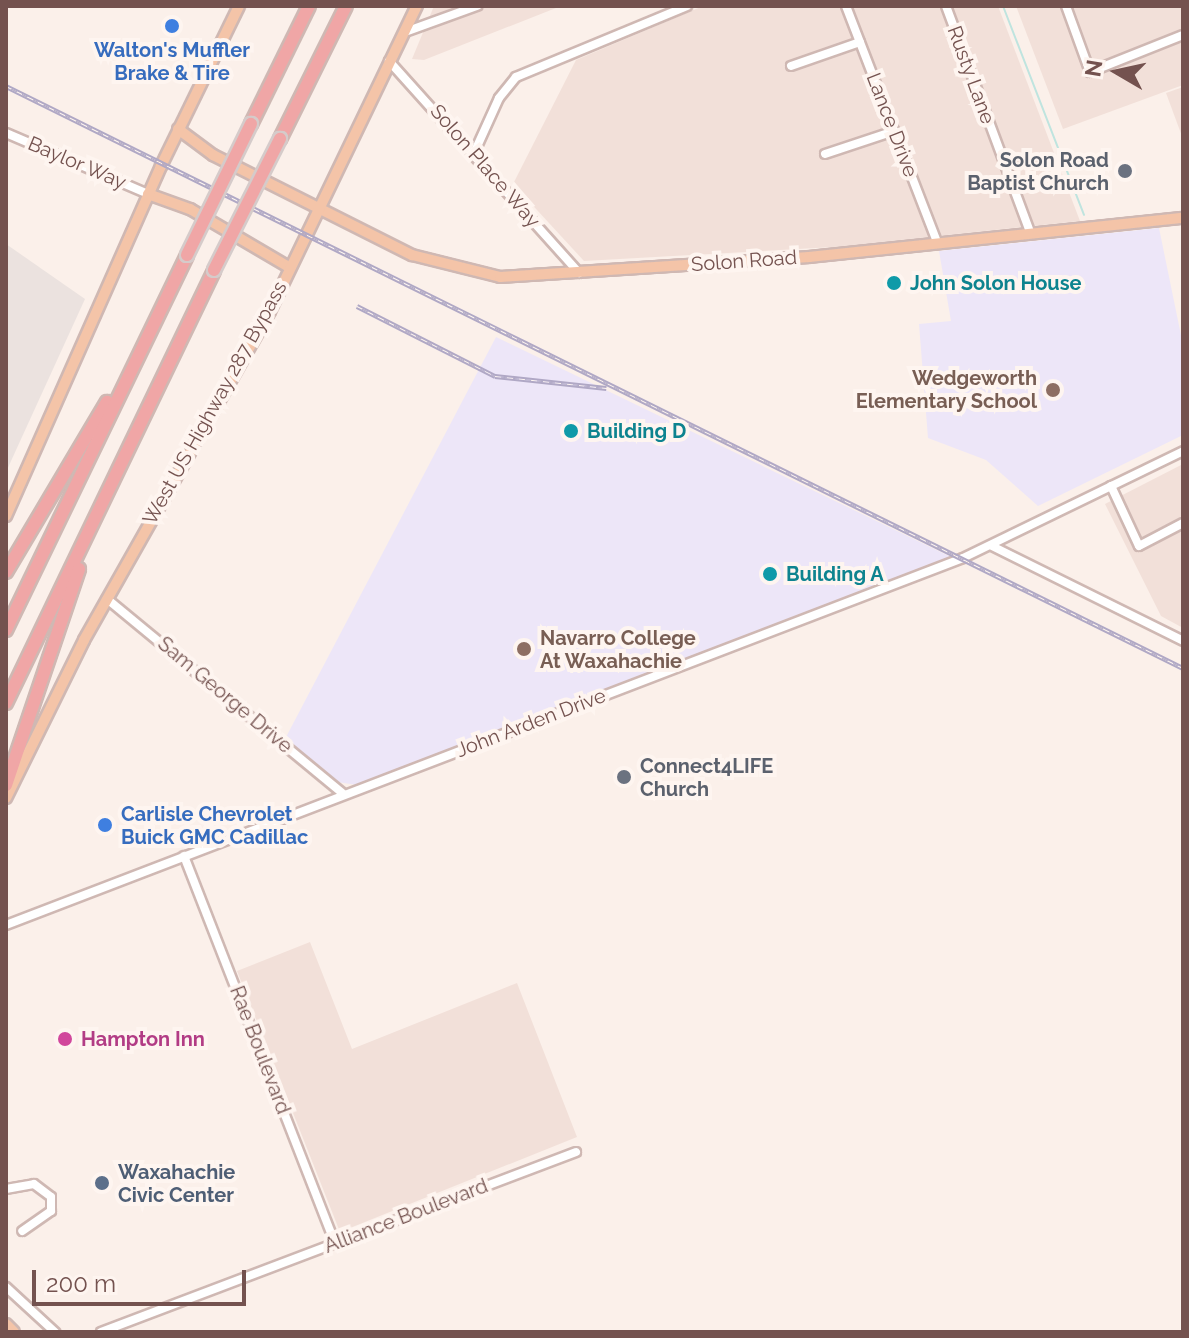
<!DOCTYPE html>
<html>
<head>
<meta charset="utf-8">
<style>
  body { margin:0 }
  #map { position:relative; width:1189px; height:1338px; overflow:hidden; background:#fbf0ea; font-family:Raleway,sans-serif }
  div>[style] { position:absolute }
  .residential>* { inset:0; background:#f2e0d9 }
  .industrial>* { inset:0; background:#ebe2df }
  .education>* { inset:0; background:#ede6f8 }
  .stream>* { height:2px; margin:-1px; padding:0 1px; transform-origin:1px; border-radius:1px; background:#bfe4df }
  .roads { filter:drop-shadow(2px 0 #cfb8b3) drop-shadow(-2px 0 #cfb8b3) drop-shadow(0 2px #cfb8b3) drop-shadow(0 -2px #cfb8b3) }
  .minor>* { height:8px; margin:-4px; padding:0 4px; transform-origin:4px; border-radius:4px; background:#fff }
  .major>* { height:10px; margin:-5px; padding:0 5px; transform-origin:5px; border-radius:5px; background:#f4c4a8 }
  .highway>* { height:12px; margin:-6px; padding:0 6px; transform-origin:6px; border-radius:6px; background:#f0a6a6 }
  .rail>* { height:5px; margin-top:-2.5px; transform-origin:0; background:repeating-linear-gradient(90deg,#fef5f0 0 6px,#b0a8c5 0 12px); box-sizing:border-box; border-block:2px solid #b0a8c5 }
  .bridges { filter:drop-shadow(2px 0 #d5cbca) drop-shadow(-2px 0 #d5cbca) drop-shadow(0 2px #d5cbca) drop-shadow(0 -2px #d5cbca) }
  .highway-bridge>* { height:12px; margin:-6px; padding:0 6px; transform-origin:6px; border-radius:6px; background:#f0a6a6 }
  .dots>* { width:22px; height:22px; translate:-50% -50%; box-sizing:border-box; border:4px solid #fef5f0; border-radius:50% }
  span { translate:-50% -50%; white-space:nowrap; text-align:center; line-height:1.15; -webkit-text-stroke:8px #fef5f0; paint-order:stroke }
  .shop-label { font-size:20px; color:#366cbe; font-weight:700 }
  .left { translate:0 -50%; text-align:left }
  .street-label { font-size:20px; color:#74524f }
  .worship-label { font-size:20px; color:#5b616d; font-weight:700 }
  .right { translate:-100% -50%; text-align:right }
  .culture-label { font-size:20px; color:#0d838f; font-weight:700 }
  .education-label { font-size:20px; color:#785e54; font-weight:700 }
  .hotel-label { font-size:20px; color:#b23c85; font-weight:700 }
  .service-label { font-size:20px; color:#4e5e75; font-weight:700 }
  .frame { position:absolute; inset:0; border:8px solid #74524f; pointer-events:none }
  .north { position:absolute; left:1077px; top:32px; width:80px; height:80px; -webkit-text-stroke:6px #fef5f0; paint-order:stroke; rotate:279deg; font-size:22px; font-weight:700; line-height:32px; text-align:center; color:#74524f }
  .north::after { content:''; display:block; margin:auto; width:28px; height:36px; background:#74524f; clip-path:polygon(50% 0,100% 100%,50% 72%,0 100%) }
  .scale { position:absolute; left:32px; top:1270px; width:214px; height:36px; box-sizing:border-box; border:4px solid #74524f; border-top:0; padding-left:10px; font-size:24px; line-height:28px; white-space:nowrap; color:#74524f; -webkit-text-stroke:6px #fef5f0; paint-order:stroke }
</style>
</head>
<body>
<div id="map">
  <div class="residential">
    <div style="clip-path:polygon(434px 6px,561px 6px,424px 60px,412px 59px)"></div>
    <div style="clip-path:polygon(703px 6px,998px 6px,1080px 221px,834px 247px,584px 261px,513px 184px,576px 60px)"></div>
    <div style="clip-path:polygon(1016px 6px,1183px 6px,1183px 85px,1063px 129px)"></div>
    <div style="clip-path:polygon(1183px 87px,1183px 139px,1166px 93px)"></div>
    <div style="clip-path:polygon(1183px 464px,1183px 628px,1161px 616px,1105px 504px)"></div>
    <div style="clip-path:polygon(310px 942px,352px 1049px,517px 983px,577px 1137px,340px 1232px,237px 971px)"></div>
  </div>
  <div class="industrial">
    <div style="clip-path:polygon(6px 244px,85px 299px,6px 472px)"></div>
  </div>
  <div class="education">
    <div style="clip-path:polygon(1159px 228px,1183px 345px,1183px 435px,1038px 506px,986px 460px,928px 438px,919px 324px,951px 321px,939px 251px)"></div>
    <div style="clip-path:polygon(496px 337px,953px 558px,357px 785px,337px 782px,285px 739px)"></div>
  </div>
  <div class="stream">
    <div style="left:1003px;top:6px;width:224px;rotate:68.8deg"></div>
  </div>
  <div class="roads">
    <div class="minor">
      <div style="left:846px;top:6px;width:255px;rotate:68.9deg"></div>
      <div style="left:946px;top:6px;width:243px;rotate:69.6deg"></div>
      <div style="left:1066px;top:6px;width:70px;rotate:70deg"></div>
      <div style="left:1090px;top:72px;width:100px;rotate:-21.7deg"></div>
      <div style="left:405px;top:32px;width:77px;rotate:-19.9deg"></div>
      <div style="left:389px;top:61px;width:285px;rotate:48.1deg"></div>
      <div style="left:791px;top:66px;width:73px;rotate:-19.2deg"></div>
      <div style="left:6px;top:133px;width:155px;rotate:23.2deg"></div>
      <div style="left:475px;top:151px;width:58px;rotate:-65.6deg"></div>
      <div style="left:499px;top:98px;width:27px;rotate:-51deg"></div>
      <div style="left:516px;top:77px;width:185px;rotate:-22.5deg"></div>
      <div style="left:825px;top:154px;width:73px;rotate:-18.4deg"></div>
      <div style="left:1111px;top:486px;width:66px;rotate:65deg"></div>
      <div style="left:1139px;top:546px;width:50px;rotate:-27.6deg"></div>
      <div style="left:992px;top:546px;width:213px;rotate:26.4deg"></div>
      <div style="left:107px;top:599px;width:305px;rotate:39.5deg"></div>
      <div style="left:184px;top:856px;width:415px;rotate:68.7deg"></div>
      <div style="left:6px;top:925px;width:1025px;rotate:-20.98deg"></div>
      <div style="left:963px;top:558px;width:245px;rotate:-25.9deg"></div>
      <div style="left:6px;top:1189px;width:28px;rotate:-10deg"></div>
      <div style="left:34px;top:1184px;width:21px;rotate:37deg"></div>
      <div style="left:51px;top:1197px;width:14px;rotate:90deg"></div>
      <div style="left:51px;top:1211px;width:35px;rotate:145deg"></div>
      <div style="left:6px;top:1287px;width:67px;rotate:42.6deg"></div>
      <div style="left:101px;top:1332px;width:508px;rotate:-20.75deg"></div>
    </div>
    <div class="major">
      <div style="left:178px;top:129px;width:44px;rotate:36.6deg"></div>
      <div style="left:213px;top:155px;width:223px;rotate:26.7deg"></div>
      <div style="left:412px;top:255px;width:91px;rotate:14deg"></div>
      <div style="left:500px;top:277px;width:310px;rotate:-3.7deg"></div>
      <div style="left:809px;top:257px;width:376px;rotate:-6deg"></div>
      <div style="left:148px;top:194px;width:45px;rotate:19.7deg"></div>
      <div style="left:190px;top:209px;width:115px;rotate:30.4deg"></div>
      <div style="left:6px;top:516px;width:383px;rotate:-66.1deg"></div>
      <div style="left:161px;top:166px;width:178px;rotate:-64deg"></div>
      <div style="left:6px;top:798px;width:176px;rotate:-63.7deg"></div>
      <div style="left:84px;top:640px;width:378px;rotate:-60.5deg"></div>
      <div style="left:270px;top:311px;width:339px;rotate:-64.3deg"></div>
      <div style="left:6px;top:1324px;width:11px;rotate:45deg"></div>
    </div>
    <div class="highway">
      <div style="left:251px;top:124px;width:131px;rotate:-63.8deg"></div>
      <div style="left:280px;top:139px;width:148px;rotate:-63.6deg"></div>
      <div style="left:6px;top:572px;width:198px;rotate:-59.3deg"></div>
      <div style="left:6px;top:630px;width:416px;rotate:-64.2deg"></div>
      <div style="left:6px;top:703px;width:480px;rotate:-64.3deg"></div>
      <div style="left:6px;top:785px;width:228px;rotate:-71.3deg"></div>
    </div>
  </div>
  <div class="rail">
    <div style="left:6px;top:86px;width:1313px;rotate:26.31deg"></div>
    <div style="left:357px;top:306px;width:155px;rotate:26.9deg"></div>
    <div style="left:495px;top:376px;width:112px;rotate:6.2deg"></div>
  </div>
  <div class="bridges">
    <div class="highway-bridge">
      <div style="left:187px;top:255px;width:146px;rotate:-64deg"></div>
      <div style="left:214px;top:270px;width:147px;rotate:-63.3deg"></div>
    </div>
  </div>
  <div class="dots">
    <div style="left:172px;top:26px;background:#3f7fe0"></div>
    <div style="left:1125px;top:171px;background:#6b7280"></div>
    <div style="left:894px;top:283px;background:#0f9aa8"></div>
    <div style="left:1053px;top:390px;background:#8d6e63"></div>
    <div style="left:571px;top:431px;background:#0f9aa8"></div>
    <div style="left:770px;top:574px;background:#0f9aa8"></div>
    <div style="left:524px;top:649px;background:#8d6e63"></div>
    <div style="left:624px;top:777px;background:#6b7280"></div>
    <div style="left:105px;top:825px;background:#3f7fe0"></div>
    <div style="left:65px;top:1039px;background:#d1479c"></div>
    <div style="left:102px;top:1183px;background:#5c6f8a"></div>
  </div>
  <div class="shop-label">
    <span style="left:172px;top:62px">Walton's Muffler<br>Brake &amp; Tire</span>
    <span class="left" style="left:121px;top:826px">Carlisle Chevrolet<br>Buick GMC Cadillac</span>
  </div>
  <div class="street-label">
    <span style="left:971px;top:75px;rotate:70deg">Rusty Lane</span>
    <span style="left:892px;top:125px;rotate:69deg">Lance Drive</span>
    <span style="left:77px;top:163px;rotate:23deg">Baylor Way</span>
    <span style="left:485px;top:166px;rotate:49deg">Solon Place Way</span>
    <span style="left:744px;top:261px;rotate:-4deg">Solon Road</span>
    <span style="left:215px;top:403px;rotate:-61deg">West US Highway 287 Bypass</span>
    <span style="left:225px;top:695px;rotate:40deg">Sam George Drive</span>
    <span style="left:531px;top:723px;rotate:-21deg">John Arden Drive</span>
    <span style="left:260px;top:1050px;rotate:69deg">Rae Boulevard</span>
    <span style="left:406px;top:1216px;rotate:-21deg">Alliance Boulevard</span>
  </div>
  <div class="worship-label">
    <span class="right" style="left:1109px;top:172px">Solon Road<br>Baptist Church</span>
    <span class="left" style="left:640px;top:778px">Connect4LIFE<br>Church</span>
  </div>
  <div class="culture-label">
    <span class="left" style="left:910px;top:283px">John Solon House</span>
    <span class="left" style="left:587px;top:431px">Building D</span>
    <span class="left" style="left:786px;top:574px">Building A</span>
  </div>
  <div class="education-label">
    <span class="right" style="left:1037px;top:390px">Wedgeworth<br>Elementary School</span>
    <span class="left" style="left:540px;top:650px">Navarro College<br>At Waxahachie</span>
  </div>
  <div class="hotel-label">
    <span class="left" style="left:81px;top:1039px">Hampton Inn</span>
  </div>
  <div class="service-label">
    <span class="left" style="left:118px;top:1184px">Waxahachie<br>Civic Center</span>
  </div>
  <div class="frame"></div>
  <div class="north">N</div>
  <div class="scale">200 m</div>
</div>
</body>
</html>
